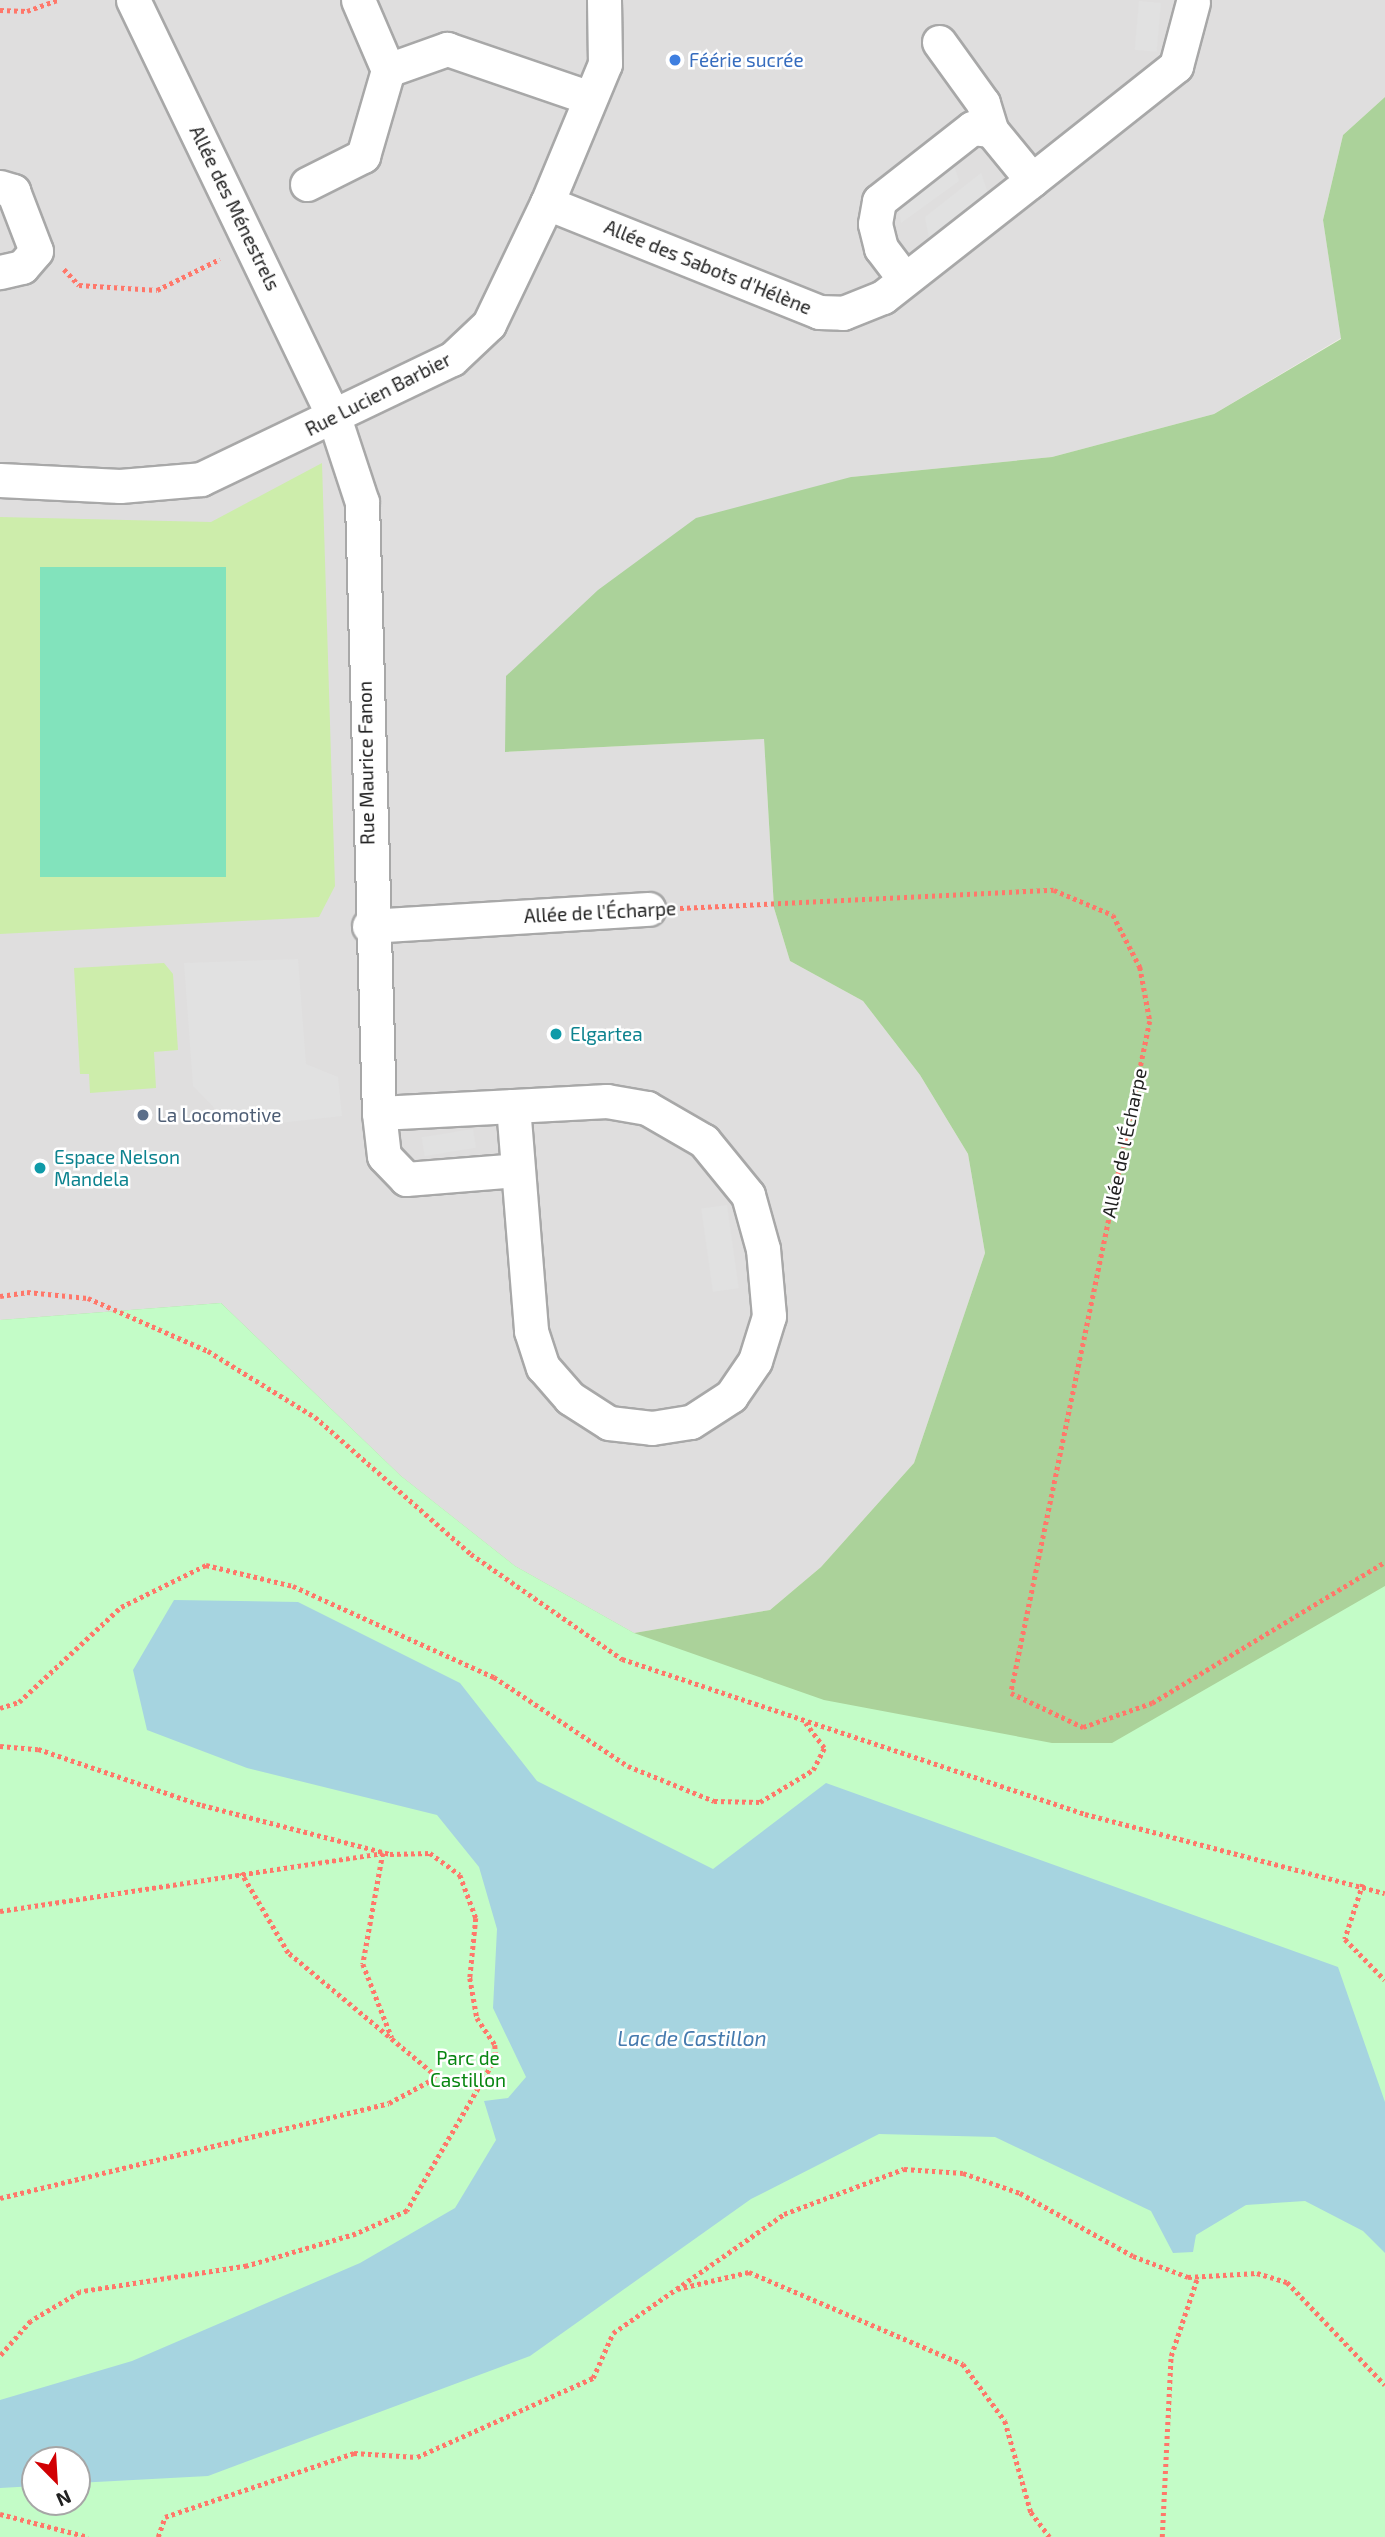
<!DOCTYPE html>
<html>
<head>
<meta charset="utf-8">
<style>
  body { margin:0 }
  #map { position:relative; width:1385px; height:2537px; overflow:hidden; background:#f1eee7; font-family:"Exo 2",sans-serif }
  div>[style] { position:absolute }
  .residential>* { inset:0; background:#dfdede }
  .grass>* { inset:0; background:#cdedab }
  .forest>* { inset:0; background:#abd29a }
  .park>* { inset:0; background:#c3fcc7 }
  .pitch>* { inset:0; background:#82e3bc; transform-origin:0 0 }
  .parking>* { inset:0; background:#e1e1e1; transform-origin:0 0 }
  .water>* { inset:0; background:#a6d4e0 }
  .path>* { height:4.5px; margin-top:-2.25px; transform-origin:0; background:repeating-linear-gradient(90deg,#ff776a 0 3.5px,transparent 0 7px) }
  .roads { filter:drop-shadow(2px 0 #a8a8a8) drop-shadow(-2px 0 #a8a8a8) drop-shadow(0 2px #a8a8a8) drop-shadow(0 -2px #a8a8a8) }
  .street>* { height:33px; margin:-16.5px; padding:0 16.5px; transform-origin:16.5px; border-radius:16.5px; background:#fff }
  .dots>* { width:19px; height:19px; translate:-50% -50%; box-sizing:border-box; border:4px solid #fff; border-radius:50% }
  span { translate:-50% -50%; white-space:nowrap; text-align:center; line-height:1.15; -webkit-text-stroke:5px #fff; paint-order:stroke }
  .shop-label { font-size:19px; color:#366cbe }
  .left { translate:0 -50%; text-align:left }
  .street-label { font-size:19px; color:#212121 }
  .culture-label { font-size:19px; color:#0d838f }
  .service-label { font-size:19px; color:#4e5e75 }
  .park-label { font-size:19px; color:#078610 }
  .water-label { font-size:21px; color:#457aae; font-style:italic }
  .north { position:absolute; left:21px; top:2446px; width:70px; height:70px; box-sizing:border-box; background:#fff; border:2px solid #a6a6a6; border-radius:50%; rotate:156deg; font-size:19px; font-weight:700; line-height:28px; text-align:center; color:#212121 }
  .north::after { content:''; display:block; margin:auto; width:24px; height:32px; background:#d10003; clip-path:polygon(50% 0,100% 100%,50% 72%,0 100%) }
</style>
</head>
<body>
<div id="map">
  <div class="residential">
    <div style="clip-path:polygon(0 0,1385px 0,1385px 97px,1343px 135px,1323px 220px,1341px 338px,1214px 414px,1052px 457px,851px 477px,505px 752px,764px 739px,774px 908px,790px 961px,863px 1001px,920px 1075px,968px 1154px,985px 1253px,914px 1463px,821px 1567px,770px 1610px,634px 1633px,515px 1566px,401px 1476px,221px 1304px,0 1320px)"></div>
  </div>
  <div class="grass">
    <div style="clip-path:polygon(322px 463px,335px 886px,319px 917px,0 934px,0 517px,211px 522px)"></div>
    <div style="clip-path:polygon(164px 963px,173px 974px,178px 1050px,154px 1052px,156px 1088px,90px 1093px,89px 1074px,80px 1074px,74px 968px)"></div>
  </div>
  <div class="forest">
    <div style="clip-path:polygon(1385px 97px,1385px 2102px,0 1320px,221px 1303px,401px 1476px,515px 1566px,634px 1633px,770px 1610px,821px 1567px,914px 1463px,985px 1253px,968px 1154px,920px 1075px,863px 1001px,790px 961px,774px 908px,764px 739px,505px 752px,506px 676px,598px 590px,696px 518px,851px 477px,1052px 457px,1214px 414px,1341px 339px,1323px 220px,1343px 135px)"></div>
  </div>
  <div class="park">
    <div style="clip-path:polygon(evenodd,221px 1303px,401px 1476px,515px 1566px,634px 1633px,824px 1700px,1052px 1743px,1112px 1743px,1385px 1586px,1385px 2537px,0 2537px,0 1320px,221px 1303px,35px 2460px,77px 2460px,77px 2502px,35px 2502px,35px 2460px)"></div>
  </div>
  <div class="pitch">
    <div style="left:40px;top:567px;width:186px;height:310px"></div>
  </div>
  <div class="parking">
    <div style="left:1139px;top:1px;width:22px;height:49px;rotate:5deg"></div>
    <div style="clip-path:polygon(953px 163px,959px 181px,901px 223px,898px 203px)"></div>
    <div style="clip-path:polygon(981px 173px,990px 199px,930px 243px,925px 217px)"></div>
    <div style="clip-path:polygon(298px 959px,306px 1064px,338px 1077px,342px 1116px,234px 1128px,193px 1086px,184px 963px)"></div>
    <div style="left:473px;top:1129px;width:19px;height:52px;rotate:81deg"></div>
    <div style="left:727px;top:1205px;width:84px;height:26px;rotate:82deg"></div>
  </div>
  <div class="water">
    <div style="clip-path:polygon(174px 1600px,298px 1602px,460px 1683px,537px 1781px,713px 1869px,826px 1783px,1338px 1967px,1385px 2102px,1385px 2253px,1363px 2231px,1305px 2201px,1246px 2205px,1196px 2235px,1193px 2252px,1173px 2253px,1151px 2211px,995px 2137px,879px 2134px,751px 2199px,530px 2356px,208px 2476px,77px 2483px,77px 2460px,35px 2460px,35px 2486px,0 2488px,0 2400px,132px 2361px,360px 2263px,455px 2208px,496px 2140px,484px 2101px,508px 2098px,526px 2077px,493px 2008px,497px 1929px,479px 1867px,437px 1815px,247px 1768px,147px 1730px,133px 1670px)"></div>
  </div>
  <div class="path">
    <div style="left:0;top:10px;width:27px;rotate:2deg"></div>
    <div style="left:27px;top:11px;width:32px;rotate:-20deg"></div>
    <div style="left:64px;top:269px;width:22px;rotate:47deg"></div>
    <div style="left:79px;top:285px;width:78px;rotate:3.7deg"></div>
    <div style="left:157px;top:290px;width:70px;rotate:-26.2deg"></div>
    <div style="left:680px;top:908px;width:374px;rotate:-2.8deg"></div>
    <div style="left:1054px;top:890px;width:64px;rotate:23deg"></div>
    <div style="left:1113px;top:915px;width:59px;rotate:62.6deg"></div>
    <div style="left:1140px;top:967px;width:55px;rotate:79.5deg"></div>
    <div style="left:1150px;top:1021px;width:686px;rotate:101.69deg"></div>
    <div style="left:1011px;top:1693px;width:80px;rotate:25.3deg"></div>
    <div style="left:1083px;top:1727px;width:73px;rotate:-19.2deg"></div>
    <div style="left:1152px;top:1703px;width:272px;rotate:-31.2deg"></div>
    <div style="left:0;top:1296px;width:27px;rotate:-8deg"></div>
    <div style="left:27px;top:1292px;width:61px;rotate:5.6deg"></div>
    <div style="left:88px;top:1298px;width:131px;rotate:23.8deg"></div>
    <div style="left:208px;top:1351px;width:126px;rotate:31.7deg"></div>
    <div style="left:315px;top:1417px;width:208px;rotate:41.3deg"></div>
    <div style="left:471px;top:1554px;width:184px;rotate:34.8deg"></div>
    <div style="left:622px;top:1659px;width:488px;rotate:18.5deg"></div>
    <div style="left:1085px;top:1814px;width:310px;rotate:14.8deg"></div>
    <div style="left:0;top:1708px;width:20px;rotate:-18deg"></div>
    <div style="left:19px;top:1702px;width:139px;rotate:-43deg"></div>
    <div style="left:121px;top:1607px;width:95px;rotate:-26.3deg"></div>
    <div style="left:206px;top:1565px;width:89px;rotate:13.6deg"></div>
    <div style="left:293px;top:1586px;width:221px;rotate:24.4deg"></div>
    <div style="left:494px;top:1677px;width:161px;rotate:33.6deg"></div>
    <div style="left:628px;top:1766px;width:93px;rotate:22.1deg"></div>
    <div style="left:714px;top:1801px;width:46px;rotate:1.2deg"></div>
    <div style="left:760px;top:1802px;width:62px;rotate:-31.1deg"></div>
    <div style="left:813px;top:1770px;width:25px;rotate:-63deg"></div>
    <div style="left:824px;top:1748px;width:31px;rotate:-127deg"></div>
    <div style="left:0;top:1746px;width:38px;rotate:5deg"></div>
    <div style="left:38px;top:1749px;width:173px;rotate:18.9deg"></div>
    <div style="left:202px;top:1805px;width:194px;rotate:14.6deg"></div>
    <div style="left:390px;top:1854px;width:40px;rotate:-1.4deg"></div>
    <div style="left:430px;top:1853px;width:37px;rotate:36deg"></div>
    <div style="left:460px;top:1875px;width:46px;rotate:69.6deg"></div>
    <div style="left:476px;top:1918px;width:60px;rotate:95.7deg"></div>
    <div style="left:470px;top:1978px;width:41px;rotate:80.1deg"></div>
    <div style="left:477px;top:2018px;width:32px;rotate:56deg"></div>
    <div style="left:495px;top:2045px;width:13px;rotate:86deg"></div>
    <div style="left:496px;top:2058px;width:177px;rotate:120.2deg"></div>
    <div style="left:407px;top:2211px;width:56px;rotate:155.7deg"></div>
    <div style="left:356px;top:2234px;width:114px;rotate:163.6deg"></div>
    <div style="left:247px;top:2266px;width:169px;rotate:171.2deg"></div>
    <div style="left:80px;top:2292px;width:57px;rotate:149.4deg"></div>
    <div style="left:31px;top:2321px;width:47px;rotate:131.5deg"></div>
    <div style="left:1363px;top:1884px;width:58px;rotate:108.1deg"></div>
    <div style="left:1345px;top:1939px;width:57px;rotate:45.7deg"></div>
    <div style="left:0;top:1911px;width:387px;rotate:-8.6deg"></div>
    <div style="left:383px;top:1853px;width:113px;rotate:100.2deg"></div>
    <div style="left:363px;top:1964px;width:79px;rotate:68.6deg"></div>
    <div style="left:0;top:2198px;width:400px;rotate:-13.7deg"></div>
    <div style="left:389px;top:2103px;width:55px;rotate:-28.4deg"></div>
    <div style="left:437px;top:2077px;width:194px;rotate:-140.2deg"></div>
    <div style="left:288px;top:1953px;width:93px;rotate:-120.4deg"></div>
    <div style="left:677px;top:2289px;width:74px;rotate:-13.3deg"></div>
    <div style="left:749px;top:2272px;width:233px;rotate:23.3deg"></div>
    <div style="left:963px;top:2364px;width:71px;rotate:53.6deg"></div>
    <div style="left:1005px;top:2421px;width:95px;rotate:74.1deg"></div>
    <div style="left:1031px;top:2512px;width:31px;rotate:53deg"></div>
    <div style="left:0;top:2514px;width:91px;rotate:14.6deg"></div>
    <div style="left:158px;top:2537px;width:21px;rotate:-71deg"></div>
    <div style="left:165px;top:2517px;width:200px;rotate:-18.7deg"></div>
    <div style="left:354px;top:2453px;width:63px;rotate:3.6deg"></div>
    <div style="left:417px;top:2457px;width:193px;rotate:-24.2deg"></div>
    <div style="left:593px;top:2378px;width:49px;rotate:-66deg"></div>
    <div style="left:613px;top:2333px;width:208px;rotate:-34.8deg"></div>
    <div style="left:784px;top:2214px;width:128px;rotate:-20.6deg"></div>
    <div style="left:904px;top:2169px;width:59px;rotate:3.9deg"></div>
    <div style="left:963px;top:2173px;width:60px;rotate:19.3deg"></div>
    <div style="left:1020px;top:2193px;width:129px;rotate:29.1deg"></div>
    <div style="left:1133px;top:2256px;width:59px;rotate:20.9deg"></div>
    <div style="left:1188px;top:2277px;width:69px;rotate:-3.3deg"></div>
    <div style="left:1257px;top:2273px;width:31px;rotate:17deg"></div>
    <div style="left:1287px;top:2282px;width:142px;rotate:46.4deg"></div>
    <div style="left:1162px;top:2537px;width:181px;rotate:-87.2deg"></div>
    <div style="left:1171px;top:2356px;width:84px;rotate:-71.4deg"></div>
  </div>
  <div class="roads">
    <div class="street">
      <div style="left:133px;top:0;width:463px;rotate:64.3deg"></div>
      <div style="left:334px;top:417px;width:89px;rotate:71.8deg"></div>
      <div style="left:362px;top:502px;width:611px;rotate:88.41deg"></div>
      <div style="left:939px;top:42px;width:75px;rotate:54.2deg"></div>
      <div style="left:983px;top:103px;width:28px;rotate:73deg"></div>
      <div style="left:388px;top:70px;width:63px;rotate:-19.6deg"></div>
      <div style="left:447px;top:49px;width:151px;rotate:18.9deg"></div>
      <div style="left:1032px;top:180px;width:184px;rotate:-38.4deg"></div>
      <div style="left:1176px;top:66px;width:66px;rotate:-75.1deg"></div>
      <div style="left:307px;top:184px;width:63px;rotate:-26.6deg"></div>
      <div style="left:363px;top:156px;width:90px;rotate:-73.8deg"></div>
      <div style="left:388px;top:70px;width:76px;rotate:-113.2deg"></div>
      <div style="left:0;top:187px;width:14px;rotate:17deg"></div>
      <div style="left:13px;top:191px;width:64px;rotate:69deg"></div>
      <div style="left:36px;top:251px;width:21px;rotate:131deg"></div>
      <div style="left:22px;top:267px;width:23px;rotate:167deg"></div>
      <div style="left:547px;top:203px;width:293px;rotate:21.8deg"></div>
      <div style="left:819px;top:312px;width:24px;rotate:2deg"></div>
      <div style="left:843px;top:313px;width:43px;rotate:-21.8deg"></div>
      <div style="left:883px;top:297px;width:189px;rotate:-38.1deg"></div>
      <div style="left:1032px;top:180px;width:65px;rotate:-129.4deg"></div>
      <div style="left:991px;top:130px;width:19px;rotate:-174deg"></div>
      <div style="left:972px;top:128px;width:118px;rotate:141.9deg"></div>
      <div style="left:879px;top:201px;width:23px;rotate:100deg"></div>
      <div style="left:875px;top:224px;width:25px;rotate:76deg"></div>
      <div style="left:881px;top:248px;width:39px;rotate:53deg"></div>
      <div style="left:0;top:480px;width:120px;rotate:2.9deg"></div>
      <div style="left:120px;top:486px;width:81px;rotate:-4.9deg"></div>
      <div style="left:201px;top:479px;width:278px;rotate:-25.6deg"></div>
      <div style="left:452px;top:359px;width:51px;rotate:-43.4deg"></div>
      <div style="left:489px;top:324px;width:134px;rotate:-64.4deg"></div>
      <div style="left:547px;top:203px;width:151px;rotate:-67.4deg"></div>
      <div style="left:605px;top:64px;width:64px;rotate:-90.9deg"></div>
      <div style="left:369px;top:926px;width:280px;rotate:-3.5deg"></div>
      <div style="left:513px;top:1106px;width:226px;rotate:85.4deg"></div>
      <div style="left:531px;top:1331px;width:38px;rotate:72deg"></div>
      <div style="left:543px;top:1367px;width:41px;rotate:48.9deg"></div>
      <div style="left:570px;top:1398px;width:46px;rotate:32.7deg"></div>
      <div style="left:609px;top:1423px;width:43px;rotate:6.6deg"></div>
      <div style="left:652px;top:1428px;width:39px;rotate:-9deg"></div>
      <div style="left:691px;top:1422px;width:48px;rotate:-33deg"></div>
      <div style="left:731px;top:1396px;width:42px;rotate:-55.6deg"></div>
      <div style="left:755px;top:1361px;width:47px;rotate:-72.7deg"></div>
      <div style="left:769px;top:1316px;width:67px;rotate:-95.1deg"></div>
      <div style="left:763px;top:1249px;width:56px;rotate:-105.5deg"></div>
      <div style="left:748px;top:1195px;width:70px;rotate:-129.2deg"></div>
      <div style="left:704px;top:1141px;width:66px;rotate:-149.9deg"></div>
      <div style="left:647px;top:1108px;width:41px;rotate:-170.1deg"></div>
      <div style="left:607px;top:1101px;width:94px;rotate:177deg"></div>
      <div style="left:513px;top:1106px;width:134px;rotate:177deg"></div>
      <div style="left:379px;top:1113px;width:43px;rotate:83.4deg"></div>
      <div style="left:384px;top:1156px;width:32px;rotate:46deg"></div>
      <div style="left:406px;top:1179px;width:111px;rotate:-4.6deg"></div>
    </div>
  </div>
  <div class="dots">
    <div style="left:675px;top:60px;background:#3f7fe0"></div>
    <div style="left:556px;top:1034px;background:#0f9aa8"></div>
    <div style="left:143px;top:1115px;background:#5c6f8a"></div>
    <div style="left:40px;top:1168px;background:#0f9aa8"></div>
  </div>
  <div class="shop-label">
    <span class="left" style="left:689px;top:60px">Féérie sucrée</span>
  </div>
  <div class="street-label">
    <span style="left:235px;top:208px;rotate:64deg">Allée des Ménestrels</span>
    <span style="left:708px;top:267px;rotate:22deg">Allée des Sabots d'Hélène</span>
    <span style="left:378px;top:394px;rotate:-27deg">Rue Lucien Barbier</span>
    <span style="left:366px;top:763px;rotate:-91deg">Rue Maurice Fanon</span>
    <span style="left:600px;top:912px;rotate:-3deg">Allée de l'Écharpe</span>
    <span style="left:1124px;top:1143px;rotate:-78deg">Allée de l'Écharpe</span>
  </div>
  <div class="culture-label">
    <span class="left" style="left:570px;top:1034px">Elgartea</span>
    <span class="left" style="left:54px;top:1168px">Espace Nelson<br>Mandela</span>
  </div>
  <div class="service-label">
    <span class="left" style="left:157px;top:1115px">La Locomotive</span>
  </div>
  <div class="park-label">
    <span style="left:468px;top:2069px">Parc de<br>Castillon</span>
  </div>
  <div class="water-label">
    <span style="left:692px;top:2038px">Lac de Castillon</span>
  </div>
  <div class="north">N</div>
</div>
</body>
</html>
